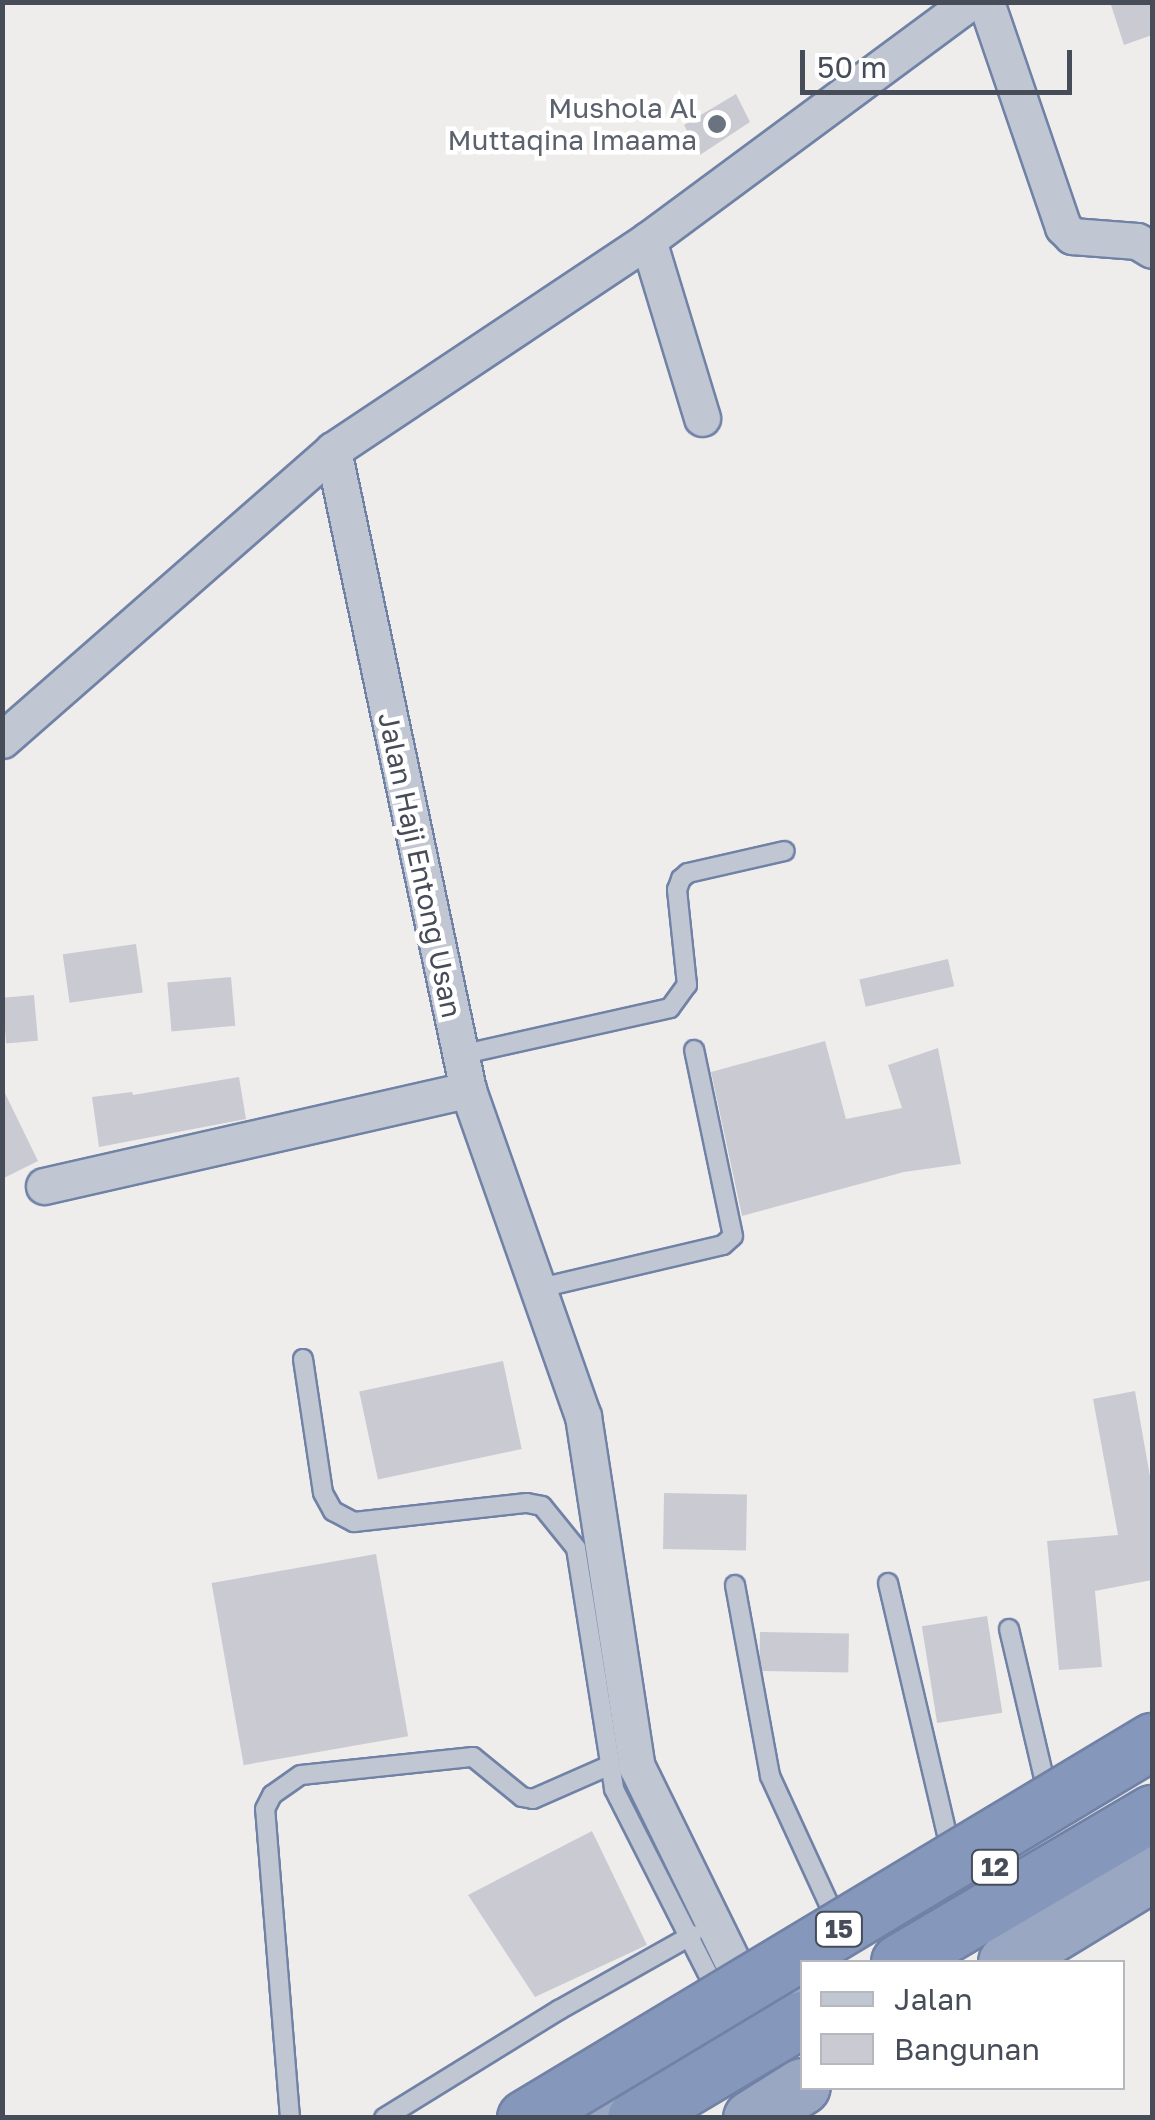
<!DOCTYPE html>
<html>
<head>
<meta charset="utf-8">
<style>
  body { margin:0 }
  #map { position:relative; width:1155px; height:2120px; overflow:hidden; background:#efedec; font-family:"Golos Text",sans-serif }
  div>[style] { position:absolute }
  .building>* { inset:0; background:#cacbd2; transform-origin:0 0 }
  .roads { filter:drop-shadow(2px 0 #7082a6) drop-shadow(-2px 0 #7082a6) drop-shadow(0 2px #7082a6) drop-shadow(0 -2px #7082a6) }
  .service>* { height:18px; margin:-9px; padding:0 9px; transform-origin:9px; border-radius:9px; background:#c0c6d2 }
  .minor>* { height:35px; margin:-17.5px; padding:0 17.5px; transform-origin:17.5px; border-radius:17.5px; background:#c0c6d2 }
  .trunk>* { height:55px; margin:-27.5px; padding:0 27.5px; transform-origin:27.5px; border-radius:27.5px; background:#99a7c3 }
  .motorway>* { height:55px; margin:-27.5px; padding:0 27.5px; transform-origin:27.5px; border-radius:27.5px; background:#8597bb }
  .bridges { filter:drop-shadow(2px 0 #7082a6) drop-shadow(-2px 0 #7082a6) drop-shadow(0 2px #7082a6) drop-shadow(0 -2px #7082a6) }
  .motorway-bridge>* { height:55px; margin:-27.5px; padding:0 27.5px; transform-origin:27.5px; border-radius:27.5px; background:#8597bb }
  .dots>* { width:28px; height:28px; translate:-50% -50%; box-sizing:border-box; border:5px solid #fff; border-radius:50% }
  span { translate:-50% -50%; white-space:nowrap; text-align:center; line-height:1.15; -webkit-text-stroke:9px #fff; paint-order:stroke }
  .shield-label span { padding:2px 8px; background:#fff; border:2px solid; border-radius:8px; -webkit-text-stroke-width:0 }
  .shield-label { font-size:25px; color:#464d59; font-weight:700 }
  .worship-label { font-size:28px; color:#5b616d }
  .right { translate:-100% -50%; text-align:right }
  .street-label { font-size:28px; color:#464d59 }
  .frame { position:absolute; inset:0; border:5px solid #464d59; pointer-events:none }
  .legend { position:absolute; left:800px; top:1960px; width:325px; height:130px; box-sizing:border-box; background:#fff; border:2px solid #b5b8bd; margin:0; padding:12px 18px; list-style:none; font-size:30px; color:#464d59 }
  .legend li { display:flex; align-items:center; gap:20px; height:50px }
  .legend b { width:50px; border:2px solid #b5b8bd }
  .scale { position:absolute; left:800px; top:50px; width:272px; height:45px; box-sizing:border-box; border:5px solid #464d59; border-top:0; padding-left:12px; font-size:30px; line-height:35px; white-space:nowrap; color:#464d59; -webkit-text-stroke:8px #fff; paint-order:stroke }
</style>
</head>
<body>
<div id="map">
  <div class="building">
    <div style="clip-path:polygon(1110px 2px,1152px 2px,1152px 35px,1124px 45px)"></div>
    <div style="clip-path:polygon(736px 94px,750px 122px,700px 155px,684px 125px)"></div>
    <div style="left:136px;top:944px;width:49px;height:74px;rotate:82deg"></div>
    <div style="left:948px;top:959px;width:28px;height:91px;rotate:77deg"></div>
    <div style="left:231px;top:977px;width:49px;height:64px;rotate:85deg"></div>
    <div style="left:34px;top:995px;width:46px;height:32px;rotate:85deg"></div>
    <div style="clip-path:polygon(825px 1041px,846px 1119px,902px 1108px,888px 1065px,938px 1048px,961px 1164px,904px 1172px,742px 1216px,711px 1072px)"></div>
    <div style="clip-path:polygon(239px 1077px,246px 1119px,99px 1147px,92px 1097px,132px 1092px,133px 1095px)"></div>
    <div style="clip-path:polygon(2px 1087px,38px 1161px,2px 1179px)"></div>
    <div style="left:503px;top:1361px;width:90px;height:147px;rotate:78deg"></div>
    <div style="clip-path:polygon(1135px 1391px,1152px 1488px,1152px 1580px,1095px 1591px,1102px 1667px,1059px 1670px,1047px 1541px,1118px 1535px,1093px 1399px)"></div>
    <div style="left:664px;top:1493px;width:83px;height:56px;rotate:1deg"></div>
    <div style="left:376px;top:1554px;width:185px;height:167px;rotate:80deg"></div>
    <div style="left:987px;top:1616px;width:98px;height:66px;rotate:81deg"></div>
    <div style="left:760px;top:1632px;width:89px;height:39px;rotate:1deg"></div>
    <div style="clip-path:polygon(592px 1831px,647px 1945px,535px 1997px,468px 1895px)"></div>
  </div>
  <div class="roads">
    <div class="service">
      <div style="left:460px;top:1055px;width:215px;rotate:-12.6deg"></div>
      <div style="left:670px;top:1008px;width:29px;rotate:-54deg"></div>
      <div style="left:687px;top:985px;width:96px;rotate:-96deg"></div>
      <div style="left:677px;top:890px;width:12px;rotate:-70deg"></div>
      <div style="left:681px;top:879px;width:9px;rotate:-41deg"></div>
      <div style="left:688px;top:873px;width:99px;rotate:-12.8deg"></div>
      <div style="left:540px;top:1288px;width:188px;rotate:-13.2deg"></div>
      <div style="left:723px;top:1245px;width:13px;rotate:-42deg"></div>
      <div style="left:733px;top:1236px;width:190px;rotate:-101.8deg"></div>
      <div style="left:303px;top:1359px;width:135px;rotate:81.5deg"></div>
      <div style="left:323px;top:1493px;width:21px;rotate:61deg"></div>
      <div style="left:333px;top:1511px;width:24px;rotate:28deg"></div>
      <div style="left:354px;top:1522px;width:174px;rotate:-6.3deg"></div>
      <div style="left:527px;top:1503px;width:15px;rotate:11deg"></div>
      <div style="left:542px;top:1506px;width:54px;rotate:51deg"></div>
      <div style="left:576px;top:1548px;width:244px;rotate:81deg"></div>
      <div style="left:614px;top:1789px;width:232px;rotate:63.1deg"></div>
      <div style="left:888px;top:1583px;width:279px;rotate:76.8deg"></div>
      <div style="left:735px;top:1585px;width:194px;rotate:79.6deg"></div>
      <div style="left:770px;top:1776px;width:161px;rotate:65.3deg"></div>
      <div style="left:1009px;top:1629px;width:171px;rotate:76.8deg"></div>
      <div style="left:290px;top:2118px;width:310px;rotate:-94.6deg"></div>
      <div style="left:265px;top:1809px;width:16px;rotate:-63deg"></div>
      <div style="left:272px;top:1795px;width:35px;rotate:-35deg"></div>
      <div style="left:301px;top:1775px;width:173px;rotate:-6deg"></div>
      <div style="left:473px;top:1757px;width:63px;rotate:39.2deg"></div>
      <div style="left:522px;top:1797px;width:11px;rotate:10deg"></div>
      <div style="left:533px;top:1799px;width:82px;rotate:-23.7deg"></div>
      <div style="left:384px;top:2118px;width:206px;rotate:-31.7deg"></div>
      <div style="left:559px;top:2010px;width:153px;rotate:-29.4deg"></div>
    </div>
    <div class="minor">
      <div style="left:986px;top:2px;width:238px;rotate:71.1deg"></div>
      <div style="left:1063px;top:227px;width:13px;rotate:45deg"></div>
      <div style="left:1072px;top:236px;width:65px;rotate:4.4deg"></div>
      <div style="left:1137px;top:241px;width:17px;rotate:31deg"></div>
      <div style="left:648px;top:240px;width:186px;rotate:73.1deg"></div>
      <div style="left:333px;top:450px;width:654px;rotate:78.09deg"></div>
      <div style="left:468px;top:1090px;width:346px;rotate:70.6deg"></div>
      <div style="left:583px;top:1416px;width:355px;rotate:81.3deg"></div>
      <div style="left:637px;top:1767px;width:264px;rotate:63.9deg"></div>
      <div style="left:2px;top:740px;width:440px;rotate:-41.2deg"></div>
      <div style="left:333px;top:450px;width:379px;rotate:-33.7deg"></div>
      <div style="left:648px;top:240px;width:400px;rotate:-36.5deg"></div>
      <div style="left:44px;top:1186px;width:435px;rotate:-12.8deg"></div>
    </div>
    <div class="trunk">
      <div style="left:1006px;top:1962px;width:171px;rotate:-31.4deg"></div>
      <div style="left:582px;top:2118px;width:258px;rotate:-31.5deg"></div>
      <div style="left:751px;top:2118px;width:60px;rotate:-32.1deg"></div>
    </div>
    <div class="motorway">
      <div style="left:899px;top:1962px;width:294px;rotate:-30.5deg"></div>
      <div style="left:635px;top:2118px;width:194px;rotate:-30.7deg"></div>
    </div>
  </div>
  <div class="bridges">
    <div class="motorway-bridge">
      <div style="left:525px;top:2118px;width:732px;rotate:-31.02deg"></div>
    </div>
  </div>
  <div class="dots">
    <div style="left:717px;top:124px;background:#6b7280"></div>
  </div>
  <div class="shield-label">
    <span style="left:995px;top:1867px">12</span>
    <span style="left:839px;top:1929px">15</span>
  </div>
  <div class="worship-label">
    <span class="right" style="left:697px;top:124px">Mushola Al<br>Muttaqina Imaama</span>
  </div>
  <div class="street-label">
    <span style="left:420px;top:865px;rotate:78deg">Jalan Haji Entong Usan</span>
  </div>
  <div class="frame"></div>
  <ul class="legend">
  <li><b style="height:12px;background:#c0c6d2"></b>Jalan</li>
  <li><b style="height:28px;background:#cacbd2"></b>Bangunan</li>
  </ul>
  <div class="scale">50 m</div>
</div>
</body>
</html>
